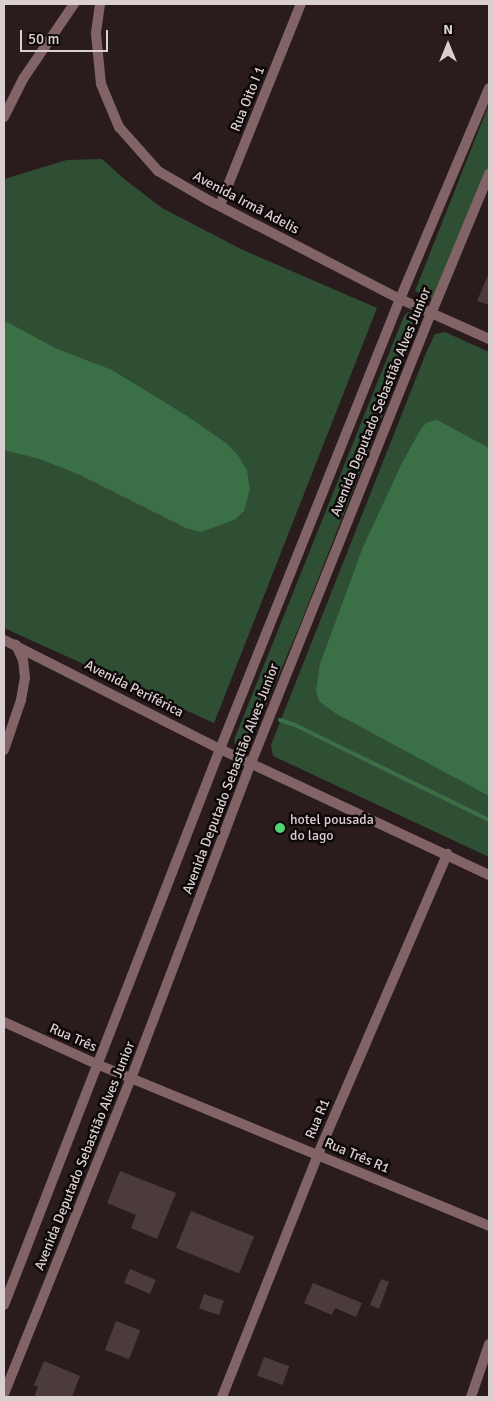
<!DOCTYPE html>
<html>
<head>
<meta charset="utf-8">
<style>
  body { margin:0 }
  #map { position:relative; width:493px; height:1401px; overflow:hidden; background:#2a1c1d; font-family:Signika,sans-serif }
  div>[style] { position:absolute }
  .green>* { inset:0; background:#2e4f34 }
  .water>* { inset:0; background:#3b7046 }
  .stream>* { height:4px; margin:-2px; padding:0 2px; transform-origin:2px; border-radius:2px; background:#3b7046 }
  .building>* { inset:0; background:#4b3b3c; transform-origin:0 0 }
  .minor>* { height:10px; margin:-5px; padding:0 5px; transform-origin:5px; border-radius:5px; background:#826466 }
  .tertiary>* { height:10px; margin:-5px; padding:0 5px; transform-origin:5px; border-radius:5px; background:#826466 }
  .dots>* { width:14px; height:14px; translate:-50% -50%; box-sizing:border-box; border:2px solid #0e0808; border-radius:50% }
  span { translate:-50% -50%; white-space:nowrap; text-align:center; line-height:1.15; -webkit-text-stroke:5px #0e0808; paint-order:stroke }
  .street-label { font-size:14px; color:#dacfd0 }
  .poi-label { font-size:14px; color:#dacfd0 }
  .left { translate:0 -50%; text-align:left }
  .frame { position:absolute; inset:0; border:5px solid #dacfd0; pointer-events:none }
  .north { position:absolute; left:423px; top:20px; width:50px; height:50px; -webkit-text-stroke:4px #0e0808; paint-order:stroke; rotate:0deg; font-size:14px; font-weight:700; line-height:20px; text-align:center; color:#dacfd0 }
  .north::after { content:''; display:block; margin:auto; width:18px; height:22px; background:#dacfd0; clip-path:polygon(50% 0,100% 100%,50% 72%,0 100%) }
  .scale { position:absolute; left:20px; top:30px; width:88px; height:22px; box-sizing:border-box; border:2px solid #dacfd0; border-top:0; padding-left:6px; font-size:15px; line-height:18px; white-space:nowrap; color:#dacfd0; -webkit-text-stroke:4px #0e0808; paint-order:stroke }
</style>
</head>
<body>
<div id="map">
  <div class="green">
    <div style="clip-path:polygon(489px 104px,489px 180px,439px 302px,415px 291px)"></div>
    <div style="clip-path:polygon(102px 159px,123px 178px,162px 208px,241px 249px,377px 308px,214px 723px,4px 628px,4px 179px,67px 160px)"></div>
    <div style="clip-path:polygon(408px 312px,413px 314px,418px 322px,386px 406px,300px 625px,249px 745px,243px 748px,235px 744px,234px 740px,404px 316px)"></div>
    <div style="clip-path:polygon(445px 332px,489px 352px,489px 857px,273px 756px,271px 745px,426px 353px,435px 334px)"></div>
  </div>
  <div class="water">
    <div style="clip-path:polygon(7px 322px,57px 349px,112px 370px,187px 416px,226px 443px,238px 455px,247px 471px,250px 489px,244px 511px,234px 520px,201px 532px,186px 528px,80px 475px,40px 459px,4px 450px,4px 323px)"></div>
    <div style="clip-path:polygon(437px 420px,489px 448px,489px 796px,335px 713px,319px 701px,316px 691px,320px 664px,363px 547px,402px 463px,422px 427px,428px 422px)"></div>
  </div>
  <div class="stream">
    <div style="left:280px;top:720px;width:16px;rotate:18deg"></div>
    <div style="left:295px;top:725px;width:216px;rotate:26.1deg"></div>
  </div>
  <div class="building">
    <div style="clip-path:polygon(489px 273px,489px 305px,477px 301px)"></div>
    <div style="clip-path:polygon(120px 1171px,176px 1193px,157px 1239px,131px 1228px,136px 1215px,107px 1203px)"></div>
    <div style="left:191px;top:1211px;width:68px;height:40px;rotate:22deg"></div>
    <div style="left:130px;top:1269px;width:28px;height:15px;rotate:23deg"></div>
    <div style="clip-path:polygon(381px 1279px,389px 1282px,379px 1309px,370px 1305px)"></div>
    <div style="clip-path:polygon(313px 1283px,362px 1303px,356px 1317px,335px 1308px,332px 1315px,304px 1303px)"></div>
    <div style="left:204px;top:1294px;width:21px;height:15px;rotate:19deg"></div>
    <div style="left:116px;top:1321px;width:26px;height:31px;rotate:21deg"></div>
    <div style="left:264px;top:1357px;width:27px;height:20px;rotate:20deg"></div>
    <div style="clip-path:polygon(44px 1361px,80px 1376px,72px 1397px,34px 1397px,38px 1387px,34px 1385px)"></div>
  </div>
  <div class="minor">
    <div style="left:100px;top:4px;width:30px;rotate:98deg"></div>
    <div style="left:96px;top:34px;width:50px;rotate:84.3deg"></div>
    <div style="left:101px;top:84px;width:47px;rotate:67.3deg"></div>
    <div style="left:119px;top:127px;width:59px;rotate:48.4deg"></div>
    <div style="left:158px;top:171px;width:58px;rotate:30.1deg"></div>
    <div style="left:208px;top:200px;width:216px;rotate:27.3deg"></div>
    <div style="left:4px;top:117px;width:42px;rotate:-63.4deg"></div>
    <div style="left:23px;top:79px;width:91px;rotate:-55.8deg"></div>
    <div style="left:220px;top:205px;width:217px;rotate:-68.1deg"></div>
    <div style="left:4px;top:640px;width:242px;rotate:26.8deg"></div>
    <div style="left:220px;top:749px;width:297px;rotate:25.1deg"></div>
    <div style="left:4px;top:750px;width:53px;rotate:-71.2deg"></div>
    <div style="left:21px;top:700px;width:22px;rotate:-80deg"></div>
    <div style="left:25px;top:678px;width:18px;rotate:-96deg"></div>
    <div style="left:23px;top:660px;width:17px;rotate:-115deg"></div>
    <div style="left:4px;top:1022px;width:104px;rotate:24.4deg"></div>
    <div style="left:99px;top:1065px;width:422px;rotate:22.4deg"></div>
    <div style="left:222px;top:1397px;width:261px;rotate:-68.4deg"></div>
    <div style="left:318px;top:1154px;width:327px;rotate:-66.7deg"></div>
    <div style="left:471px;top:1397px;width:56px;rotate:-71.2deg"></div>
  </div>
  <div class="tertiary">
    <div style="left:400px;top:299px;width:98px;rotate:24.2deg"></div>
    <div style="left:4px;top:1305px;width:596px;rotate:-68.77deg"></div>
    <div style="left:220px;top:749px;width:485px;rotate:-68.2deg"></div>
    <div style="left:400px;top:299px;width:229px;rotate:-67.1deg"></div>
    <div style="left:4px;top:1394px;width:343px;rotate:-68.1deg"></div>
    <div style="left:132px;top:1076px;width:335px;rotate:-69.2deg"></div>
    <div style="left:251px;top:763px;width:484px;rotate:-68.2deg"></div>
    <div style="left:431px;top:314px;width:152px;rotate:-67.5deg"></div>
  </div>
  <div class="dots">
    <div style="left:280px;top:828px;background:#50d674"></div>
  </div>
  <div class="street-label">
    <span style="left:248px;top:99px;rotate:-68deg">Rua Oito I 1</span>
    <span style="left:246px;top:203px;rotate:28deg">Avenida Irmã Adelis</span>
    <span style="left:381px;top:402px;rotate:-68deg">Avenida Deputado Sebastião Alves Junior</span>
    <span style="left:134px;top:689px;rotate:27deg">Avenida Periférica</span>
    <span style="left:231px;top:779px;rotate:-69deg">Avenida Deputado Sebastião Alves Junior</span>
    <span style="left:73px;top:1038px;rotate:24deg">Rua Três</span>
    <span style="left:318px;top:1119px;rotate:-67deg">Rua R1</span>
    <span style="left:85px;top:1156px;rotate:-68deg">Avenida Deputado Sebastião Alves Junior</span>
    <span style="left:357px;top:1156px;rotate:23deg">Rua Três R1</span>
  </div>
  <div class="poi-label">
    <span class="left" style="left:290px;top:828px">hotel pousada<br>do lago</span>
  </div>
  <div class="frame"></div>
  <div class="north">N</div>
  <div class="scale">50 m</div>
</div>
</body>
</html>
